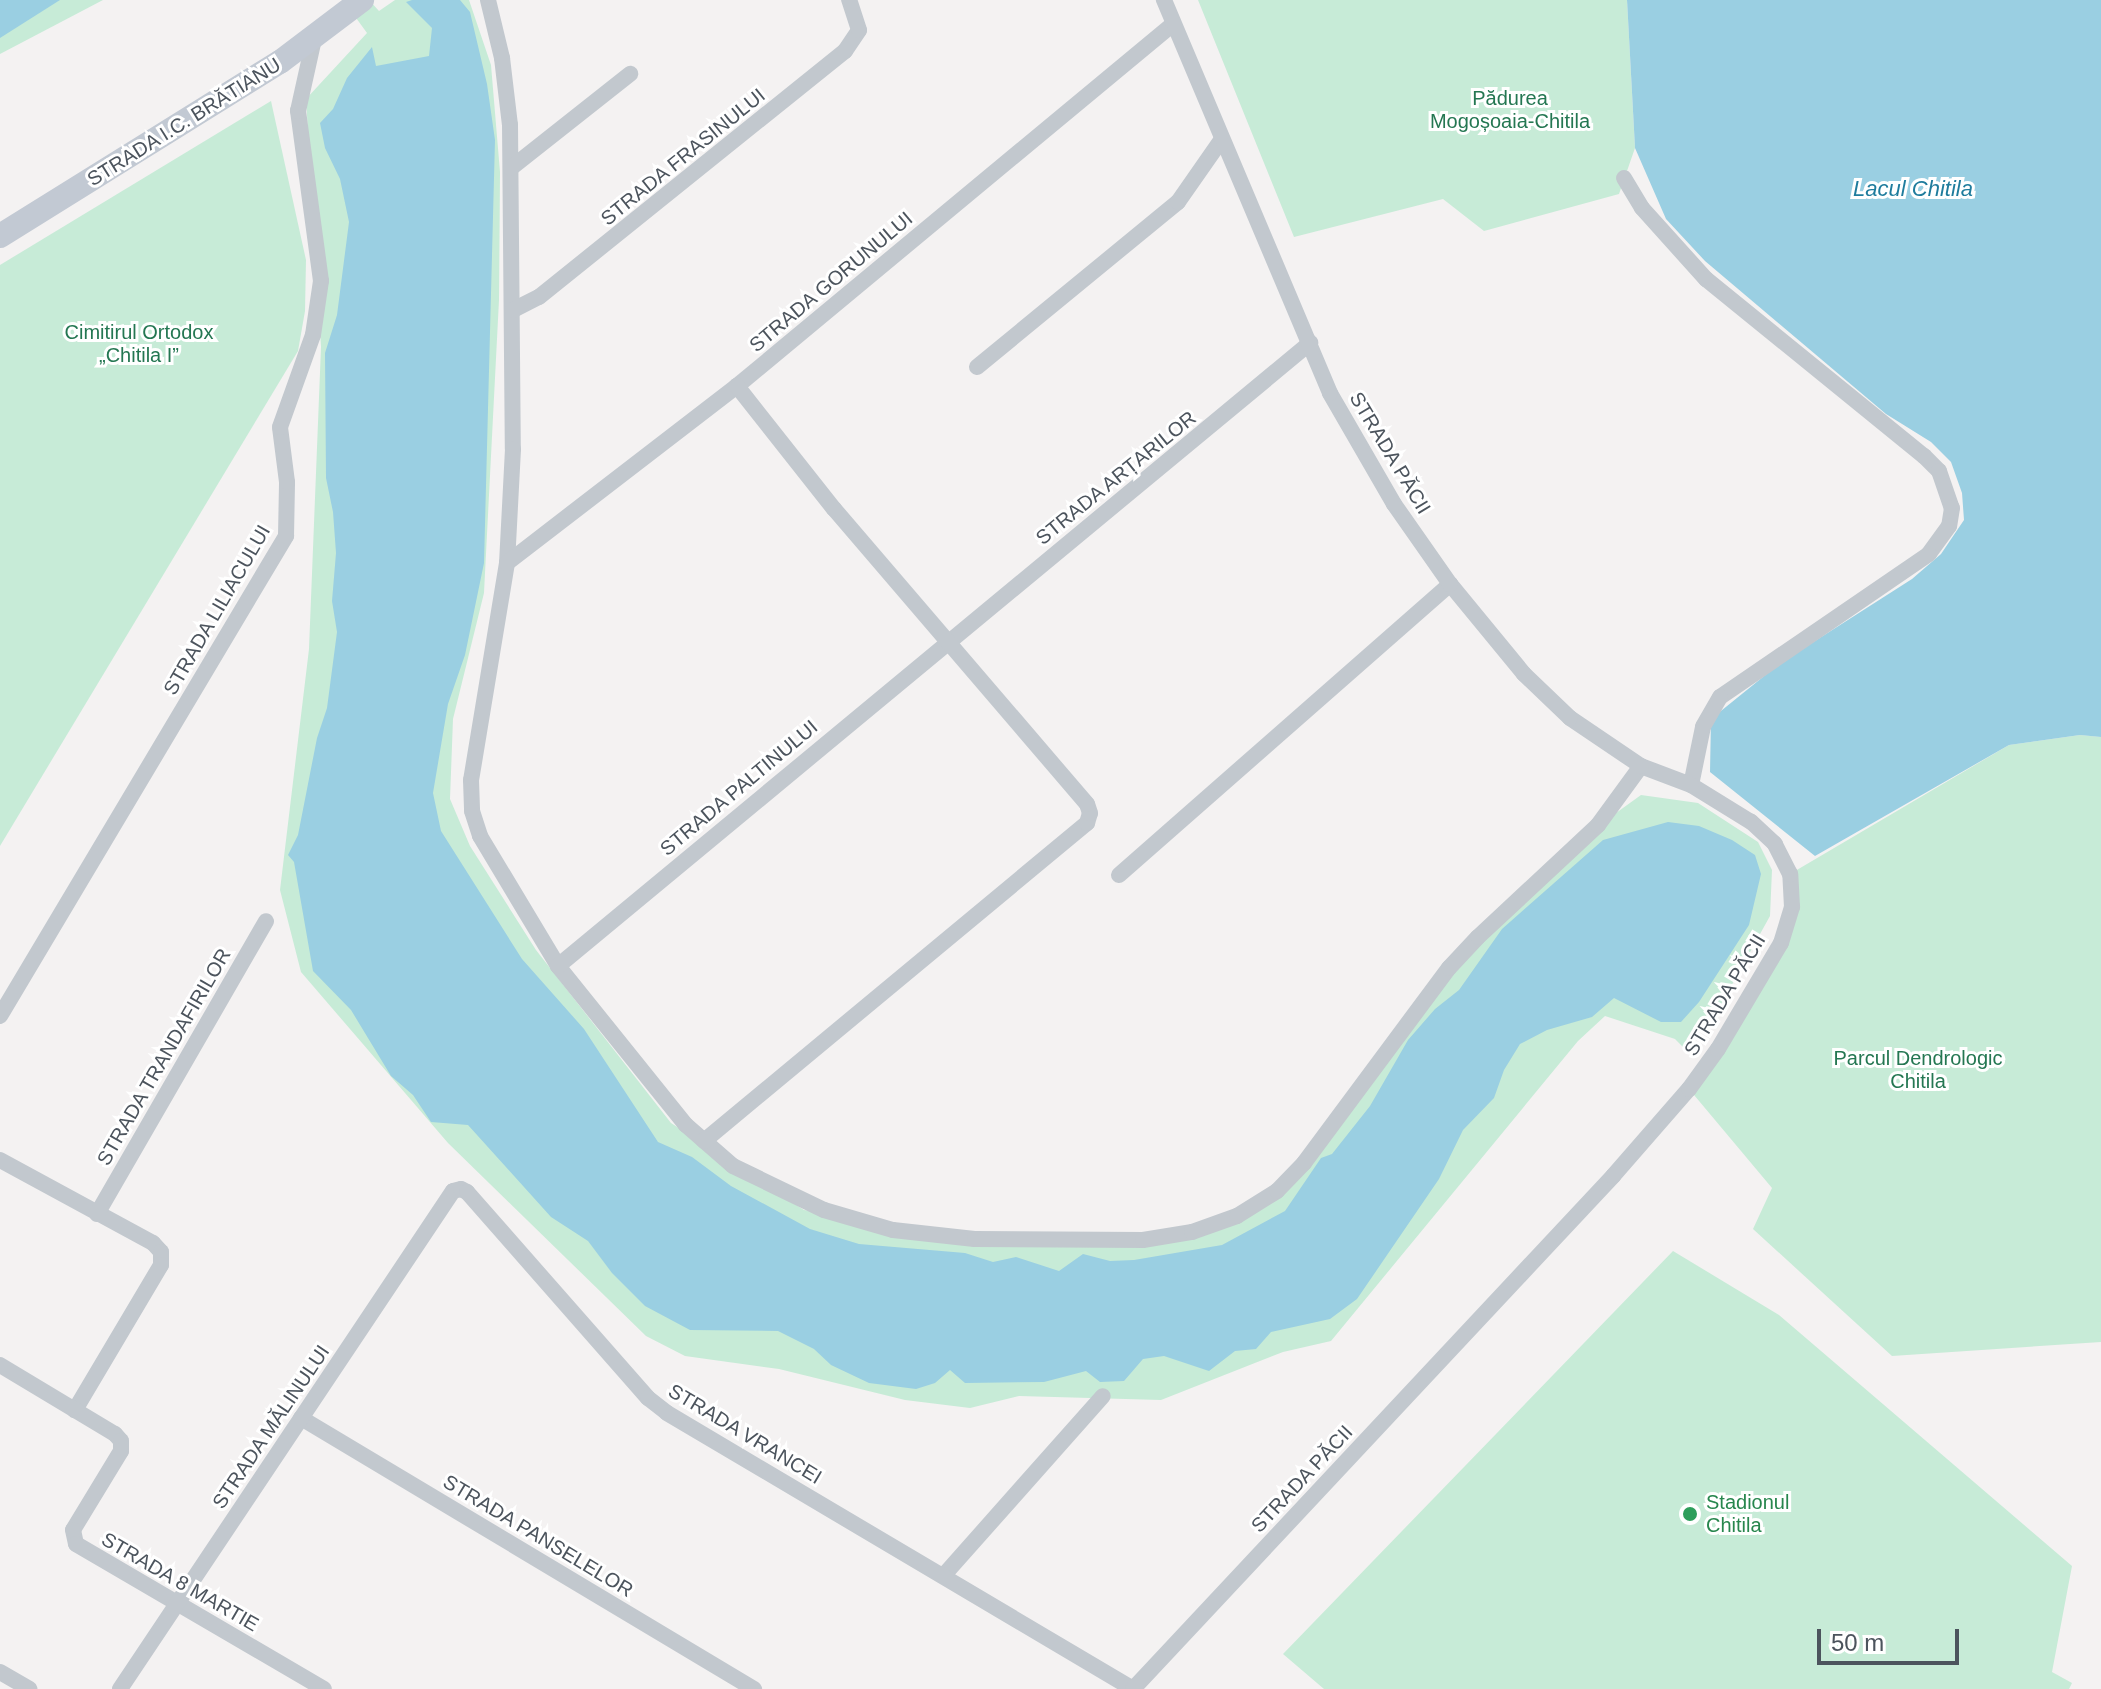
<!DOCTYPE html>
<html>
<head>
<meta charset="utf-8">
<style>
  body { margin:0 }
  #map { position:relative; width:2101px; height:1689px; overflow:hidden; background:#f4f2f2; font-family:Arial,sans-serif }
  div>[style] { position:absolute }
  .green>* { inset:0; background:#c7ebd7 }
  .water>* { inset:0; background:#9acfe2 }
  .minor>* { height:16px; margin:-8px; padding:0 8px; transform-origin:8px; border-radius:8px; background:#c2c8ce }
  .secondary>* { height:24px; margin:-12px; padding:0 12px; transform-origin:12px; border-radius:12px; background:#c2c9d3 }
  .dots>* { width:22px; height:22px; translate:-50% -50%; box-sizing:border-box; border:4px solid #fff; border-radius:50% }
  span { translate:-50% -50%; white-space:nowrap; text-align:center; line-height:1.15; -webkit-text-stroke:6px #fff; paint-order:stroke }
  .park-label { font-size:20px; color:#247752 }
  .street-label { font-size:20px; color:#4c545d }
  .leisure-label { font-size:20px; color:#27864d }
  .left { translate:0 -50%; text-align:left }
  .water-label { font-size:22px; color:#1f7c9d; font-style:italic }
  .scale { position:absolute; left:1817px; top:1629px; width:142px; height:36px; box-sizing:border-box; border:4px solid #4c545d; border-top:0; padding-left:10px; font-size:24px; line-height:28px; white-space:nowrap; color:#4c545d; -webkit-text-stroke:6px #fff; paint-order:stroke }
</style>
</head>
<body>
<div id="map">
  <div class="green">
    <div style="clip-path:polygon(0 0,103px 0,0 54px)"></div>
    <div style="clip-path:polygon(343px 0,369px 0,379px 11px,395px 0,469px 0,491px 65px,500px 172px,499px 300px,484px 593px,453px 719px,450px 799px,470px 846px,536px 950px,671px 1123px,804px 1210px,990px 1237px,1130px 1240px,1212px 1224px,1293px 1176px,1468px 948px,1591px 831px,1641px 795px,1698px 803px,1758px 842px,1772px 870px,1770px 916px,1714px 1017px,1684px 1048px,1675px 1039px,1605px 1016px,1578px 1041px,1331px 1341px,1283px 1352px,1161px 1400px,1019px 1396px,970px 1408px,905px 1400px,779px 1369px,685px 1356px,646px 1336px,448px 1143px,301px 972px,280px 890px,309px 649px,321px 347px,306px 99px,367px 33px)"></div>
    <div style="clip-path:polygon(1198px 0,1627px 0,1635px 148px,1619px 194px,1484px 231px,1443px 199px,1294px 237px)"></div>
    <div style="clip-path:polygon(271px 101px,306px 260px,305px 311px,298px 351px,0 846px,0 265px)"></div>
    <div style="clip-path:polygon(2080px 735px,2101px 737px,2101px 1342px,1892px 1356px,1753px 1229px,1772px 1188px,1689px 1089px,1781px 943px,1790px 874px,2009px 745px)"></div>
    <div style="clip-path:polygon(1673px 1251px,1779px 1315px,2072px 1566px,2052px 1672px,2072px 1683px,2069px 1689px,1324px 1689px,1283px 1654px)"></div>
  </div>
  <div class="water">
    <div style="clip-path:polygon(0 0,60px 0,0 38px)"></div>
    <div style="clip-path:polygon(412px 0,460px 0,470px 12px,487px 84px,495px 140px,484px 563px,465px 655px,448px 704px,433px 793px,441px 831px,522px 959px,584px 1029px,658px 1142px,692px 1157px,731px 1186px,810px 1229px,859px 1244px,965px 1253px,993px 1262px,1016px 1257px,1059px 1271px,1083px 1254px,1110px 1261px,1134px 1260px,1222px 1245px,1285px 1211px,1321px 1158px,1332px 1154px,1370px 1106px,1408px 1040px,1435px 1009px,1459px 990px,1502px 929px,1603px 840px,1668px 822px,1699px 826px,1732px 840px,1755px 855px,1761px 874px,1749px 925px,1699px 1002px,1681px 1022px,1661px 1022px,1614px 998px,1592px 1017px,1547px 1030px,1520px 1044px,1504px 1070px,1494px 1098px,1463px 1130px,1439px 1179px,1357px 1299px,1330px 1319px,1271px 1332px,1256px 1349px,1235px 1351px,1209px 1371px,1164px 1356px,1143px 1359px,1124px 1381px,1100px 1382px,1086px 1371px,1044px 1382px,965px 1383px,950px 1370px,935px 1383px,916px 1389px,869px 1383px,831px 1365px,814px 1349px,778px 1331px,690px 1330px,645px 1306px,612px 1273px,588px 1241px,551px 1217px,468px 1125px,431px 1122px,413px 1095px,391px 1076px,351px 1010px,313px 971px,294px 862px,288px 855px,298px 835px,317px 738px,327px 708px,337px 632px,332px 601px,336px 553px,333px 512px,326px 478px,325px 353px,337px 315px,349px 222px,340px 179px,325px 148px,320px 123px,333px 109px,347px 78px,372px 47px,376px 66px,429px 56px,432px 28px,406px 2px)"></div>
    <div style="clip-path:polygon(1627px 0,2101px 0,2101px 737px,2080px 735px,2009px 745px,1815px 856px,1710px 772px,1711px 719px,1779px 664px,1912px 579px,1941px 554px,1964px 520px,1962px 493px,1951px 462px,1931px 442px,1886px 414px,1705px 261px,1666px 219px,1635px 148px)"></div>
  </div>
  <div class="minor">
    <div style="left:488px;top:0;width:60px;rotate:76.4deg"></div>
    <div style="left:502px;top:58px;width:67px;rotate:83.2deg"></div>
    <div style="left:510px;top:125px;width:324px;rotate:89.5deg"></div>
    <div style="left:513px;top:449px;width:114px;rotate:93deg"></div>
    <div style="left:507px;top:563px;width:220px;rotate:99.4deg"></div>
    <div style="left:471px;top:780px;width:31px;rotate:88deg"></div>
    <div style="left:472px;top:811px;width:26px;rotate:72deg"></div>
    <div style="left:480px;top:836px;width:152px;rotate:59deg"></div>
    <div style="left:558px;top:966px;width:204px;rotate:51.2deg"></div>
    <div style="left:686px;top:1125px;width:62px;rotate:41.1deg"></div>
    <div style="left:733px;top:1166px;width:101px;rotate:25.8deg"></div>
    <div style="left:824px;top:1210px;width:72px;rotate:16.2deg"></div>
    <div style="left:893px;top:1230px;width:82px;rotate:6.3deg"></div>
    <div style="left:975px;top:1239px;width:168px;rotate:0.3deg"></div>
    <div style="left:1143px;top:1240px;width:50px;rotate:-9.3deg"></div>
    <div style="left:1192px;top:1232px;width:48px;rotate:-19.6deg"></div>
    <div style="left:1237px;top:1216px;width:47px;rotate:-32deg"></div>
    <div style="left:1277px;top:1191px;width:39px;rotate:-46deg"></div>
    <div style="left:1304px;top:1163px;width:243px;rotate:-53.4deg"></div>
    <div style="left:1449px;top:968px;width:42px;rotate:-46.9deg"></div>
    <div style="left:1478px;top:937px;width:164px;rotate:-43deg"></div>
    <div style="left:1598px;top:825px;width:73px;rotate:-53.9deg"></div>
    <div style="left:511px;top:168px;width:152px;rotate:-38.3deg"></div>
    <div style="left:1624px;top:178px;width:35px;rotate:59deg"></div>
    <div style="left:1642px;top:208px;width:96px;rotate:48deg"></div>
    <div style="left:1706px;top:279px;width:281px;rotate:39.1deg"></div>
    <div style="left:1924px;top:456px;width:21px;rotate:45deg"></div>
    <div style="left:1939px;top:471px;width:39px;rotate:71deg"></div>
    <div style="left:1952px;top:508px;width:18px;rotate:99deg"></div>
    <div style="left:1949px;top:526px;width:34px;rotate:126deg"></div>
    <div style="left:1929px;top:554px;width:253px;rotate:145.6deg"></div>
    <div style="left:1720px;top:697px;width:34px;rotate:120deg"></div>
    <div style="left:1703px;top:727px;width:59px;rotate:101.7deg"></div>
    <div style="left:513px;top:310px;width:29px;rotate:-27deg"></div>
    <div style="left:539px;top:297px;width:393px;rotate:-38.8deg"></div>
    <div style="left:845px;top:51px;width:25px;rotate:-56deg"></div>
    <div style="left:859px;top:30px;width:32px;rotate:-108deg"></div>
    <div style="left:977px;top:367px;width:260px;rotate:-39.4deg"></div>
    <div style="left:1178px;top:202px;width:77px;rotate:-55.1deg"></div>
    <div style="left:507px;top:563px;width:290px;rotate:-37.6deg"></div>
    <div style="left:737px;top:386px;width:567px;rotate:-39.7deg"></div>
    <div style="left:1119px;top:875px;width:441px;rotate:-41.3deg"></div>
    <div style="left:558px;top:966px;width:977px;rotate:-39.64deg"></div>
    <div style="left:0;top:1016px;width:559px;rotate:-59.21deg"></div>
    <div style="left:286px;top:536px;width:54px;rotate:-88.9deg"></div>
    <div style="left:287px;top:482px;width:55px;rotate:-97.3deg"></div>
    <div style="left:280px;top:427px;width:98px;rotate:-70.3deg"></div>
    <div style="left:313px;top:335px;width:55px;rotate:-81.6deg"></div>
    <div style="left:321px;top:281px;width:172px;rotate:-97.7deg"></div>
    <div style="left:298px;top:111px;width:74px;rotate:-77.5deg"></div>
    <div style="left:704px;top:1141px;width:498px;rotate:-39.7deg"></div>
    <div style="left:1087px;top:823px;width:10px;rotate:-73deg"></div>
    <div style="left:1090px;top:813px;width:9px;rotate:-108deg"></div>
    <div style="left:1087px;top:804px;width:389px;rotate:-130.6deg"></div>
    <div style="left:834px;top:509px;width:157px;rotate:-128.3deg"></div>
    <div style="left:0;top:1160px;width:174px;rotate:28.5deg"></div>
    <div style="left:153px;top:1243px;width:12px;rotate:48deg"></div>
    <div style="left:161px;top:1252px;width:13px;rotate:90deg"></div>
    <div style="left:161px;top:1265px;width:169px;rotate:120.7deg"></div>
    <div style="left:97px;top:1214px;width:338px;rotate:-60deg"></div>
    <div style="left:0;top:1365px;width:134px;rotate:31deg"></div>
    <div style="left:115px;top:1434px;width:9px;rotate:49deg"></div>
    <div style="left:121px;top:1441px;width:10px;rotate:90deg"></div>
    <div style="left:121px;top:1451px;width:92px;rotate:121.3deg"></div>
    <div style="left:73px;top:1530px;width:14px;rotate:78deg"></div>
    <div style="left:76px;top:1544px;width:287px;rotate:30.3deg"></div>
    <div style="left:301px;top:1418px;width:528px;rotate:30.89deg"></div>
    <div style="left:944px;top:1575px;width:239px;rotate:-48.4deg"></div>
    <div style="left:0;top:1672px;width:34px;rotate:30deg"></div>
    <div style="left:120px;top:1689px;width:599px;rotate:-56.23deg"></div>
    <div style="left:453px;top:1191px;width:8px;rotate:-14deg"></div>
    <div style="left:461px;top:1189px;width:7px;rotate:27deg"></div>
    <div style="left:467px;top:1192px;width:274px;rotate:48.7deg"></div>
    <div style="left:648px;top:1398px;width:24px;rotate:38deg"></div>
    <div style="left:667px;top:1413px;width:542px;rotate:30.64deg"></div>
    <div style="left:1133px;top:1689px;width:703px;rotate:-46.9deg"></div>
    <div style="left:1613px;top:1176px;width:116px;rotate:-48.9deg"></div>
    <div style="left:1689px;top:1089px;width:49px;rotate:-54.1deg"></div>
    <div style="left:1718px;top:1049px;width:123px;rotate:-59.3deg"></div>
    <div style="left:1781px;top:943px;width:38px;rotate:-73deg"></div>
    <div style="left:1792px;top:907px;width:33px;rotate:-93deg"></div>
    <div style="left:1790px;top:874px;width:34px;rotate:-117deg"></div>
    <div style="left:1775px;top:844px;width:33px;rotate:-137deg"></div>
    <div style="left:1751px;top:822px;width:70px;rotate:-148.3deg"></div>
    <div style="left:1691px;top:785px;width:53px;rotate:-159.2deg"></div>
    <div style="left:1641px;top:766px;width:86px;rotate:-145.9deg"></div>
    <div style="left:1570px;top:718px;width:64px;rotate:-136.3deg"></div>
    <div style="left:1524px;top:674px;width:117px;rotate:-129.4deg"></div>
    <div style="left:1450px;top:584px;width:98px;rotate:-125deg"></div>
    <div style="left:1394px;top:504px;width:128px;rotate:-120deg"></div>
    <div style="left:1330px;top:393px;width:427px;rotate:-112.9deg"></div>
  </div>
  <div class="secondary">
    <div style="left:0;top:236px;width:330px;rotate:-31.9deg"></div>
    <div style="left:280px;top:62px;width:103px;rotate:-37.1deg"></div>
  </div>
  <div class="dots">
    <div style="left:1690px;top:1514px;background:#2e9e5b"></div>
  </div>
  <div class="park-label">
    <span style="left:1510px;top:110px">Pădurea<br>Mogoșoaia-Chitila</span>
    <span style="left:139px;top:344px">Cimitirul Ortodox<br>„Chitila I”</span>
    <span style="left:1918px;top:1070px">Parcul Dendrologic<br>Chitila</span>
  </div>
  <div class="street-label">
    <span style="left:184px;top:122px;rotate:-32deg">STRADA I.C. BRĂTIANU</span>
    <span style="left:683px;top:157px;rotate:-39deg">STRADA FRASINULUI</span>
    <span style="left:831px;top:282px;rotate:-40deg">STRADA GORUNULUI</span>
    <span style="left:1390px;top:453px;rotate:59deg">STRADA PĂCII</span>
    <span style="left:1116px;top:478px;rotate:-39deg">STRADA ARȚARILOR</span>
    <span style="left:217px;top:610px;rotate:-60deg">STRADA LILIACULUI</span>
    <span style="left:739px;top:788px;rotate:-40deg">STRADA PALTINULUI</span>
    <span style="left:1725px;top:995px;rotate:-59deg">STRADA PĂCII</span>
    <span style="left:164px;top:1057px;rotate:-60deg">STRADA TRANDAFIRILOR</span>
    <span style="left:271px;top:1427px;rotate:-56deg">STRADA MĂLINULUI</span>
    <span style="left:745px;top:1434px;rotate:31deg">STRADA VRANCEI</span>
    <span style="left:1302px;top:1479px;rotate:-47deg">STRADA PĂCII</span>
    <span style="left:538px;top:1536px;rotate:31deg">STRADA PANSELELOR</span>
    <span style="left:180px;top:1582px;rotate:30deg">STRADA 8 MARTIE</span>
  </div>
  <div class="leisure-label">
    <span class="left" style="left:1706px;top:1514px">Stadionul<br>Chitila</span>
  </div>
  <div class="water-label">
    <span style="left:1913px;top:189px">Lacul Chitila</span>
  </div>
  <div class="scale">50 m</div>
</div>
</body>
</html>
